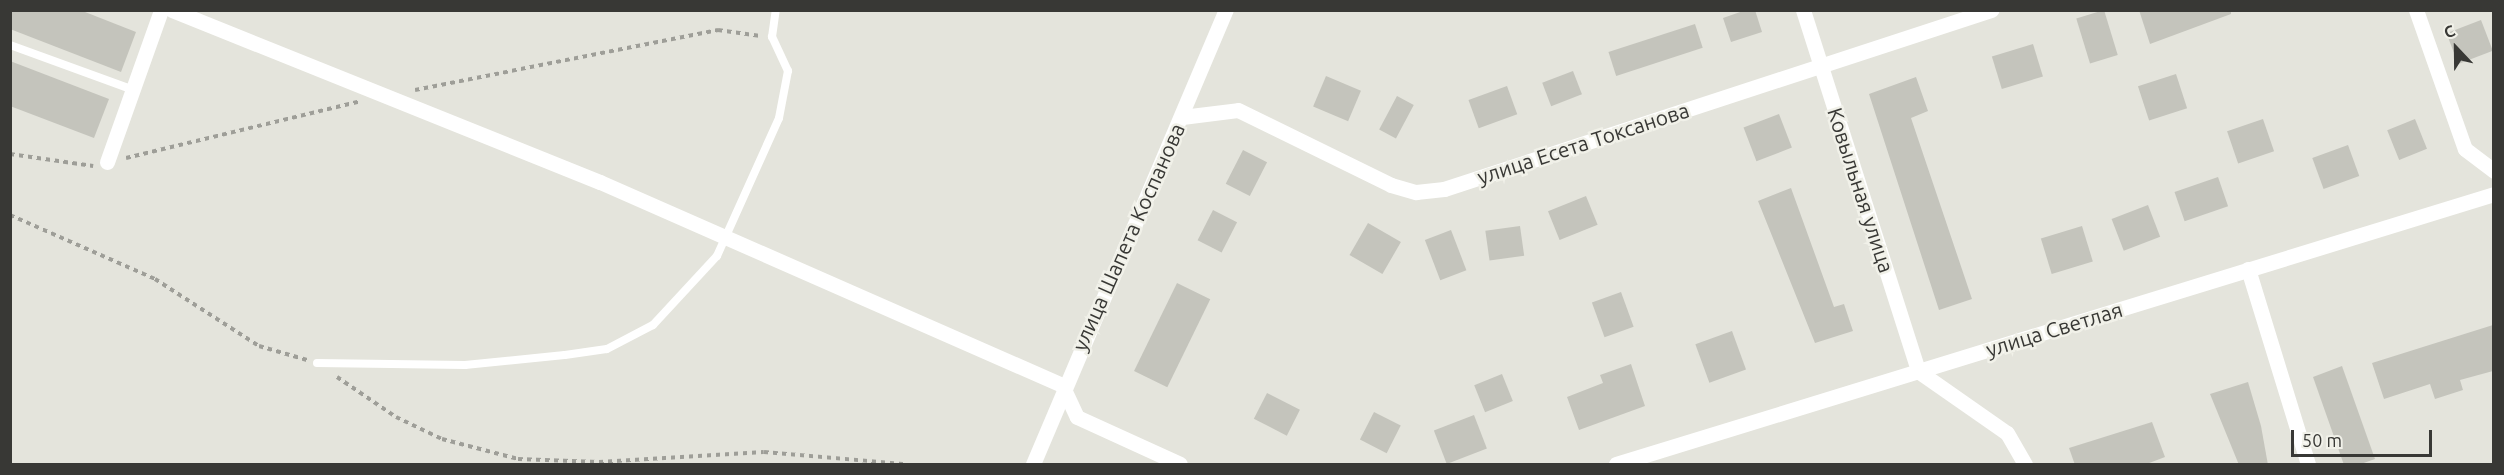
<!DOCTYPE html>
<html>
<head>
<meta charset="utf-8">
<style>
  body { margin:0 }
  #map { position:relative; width:2504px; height:475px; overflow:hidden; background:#e4e4dc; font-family:Ubuntu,sans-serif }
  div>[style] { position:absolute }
  .building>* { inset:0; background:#c4c4bc; transform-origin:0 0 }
  .path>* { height:4px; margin-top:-2px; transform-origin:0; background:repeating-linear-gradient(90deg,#9e9e98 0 4.5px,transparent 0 9px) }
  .service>* { height:8px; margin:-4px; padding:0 4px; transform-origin:4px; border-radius:4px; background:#fff }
  .minor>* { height:15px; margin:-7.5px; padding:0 7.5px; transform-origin:7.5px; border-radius:7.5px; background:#fff }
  span { translate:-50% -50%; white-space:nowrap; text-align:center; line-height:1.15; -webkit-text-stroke:5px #f1f1e9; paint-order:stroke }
  .street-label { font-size:21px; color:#383835 }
  .frame { position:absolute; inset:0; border:12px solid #383835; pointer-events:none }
  .north { position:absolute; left:2426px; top:18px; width:60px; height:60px; -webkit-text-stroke:4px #f1f1e9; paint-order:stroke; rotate:338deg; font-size:16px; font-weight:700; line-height:24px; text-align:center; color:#383835 }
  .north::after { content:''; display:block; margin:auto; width:21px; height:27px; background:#383835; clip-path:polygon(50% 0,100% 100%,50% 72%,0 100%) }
  .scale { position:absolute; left:2291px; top:430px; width:141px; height:27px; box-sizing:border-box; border:3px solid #383835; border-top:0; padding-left:8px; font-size:18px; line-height:21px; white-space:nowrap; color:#383835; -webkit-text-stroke:4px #f1f1e9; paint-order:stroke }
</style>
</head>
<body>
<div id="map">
  <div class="building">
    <div style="clip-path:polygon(10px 10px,80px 10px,136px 32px,121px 72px,10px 29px)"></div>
    <div style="clip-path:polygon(1746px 10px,1755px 10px,1762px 32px,1731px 42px,1723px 18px)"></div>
    <div style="left:2104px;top:10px;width:47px;height:29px;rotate:73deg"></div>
    <div style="clip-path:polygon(2139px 10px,2231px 10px,2231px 14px,2150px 44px)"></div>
    <div style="left:2481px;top:20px;width:33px;height:37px;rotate:69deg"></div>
    <div style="left:1695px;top:24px;width:25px;height:91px;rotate:72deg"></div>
    <div style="left:2033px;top:44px;width:34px;height:43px;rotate:73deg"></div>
    <div style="clip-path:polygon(10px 61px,109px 99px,94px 138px,10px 106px)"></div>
    <div style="left:1573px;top:71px;width:25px;height:33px;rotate:69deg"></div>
    <div style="left:2176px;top:74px;width:36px;height:40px;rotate:72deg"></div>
    <div style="left:1326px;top:76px;width:38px;height:33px;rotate:23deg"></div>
    <div style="clip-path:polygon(1916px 77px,1928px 111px,1911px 118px,1972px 299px,1939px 310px,1869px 94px)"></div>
    <div style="left:1507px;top:86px;width:30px;height:41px;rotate:70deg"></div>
    <div style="left:1397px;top:96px;width:19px;height:38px;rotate:28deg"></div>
    <div style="left:1779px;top:114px;width:36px;height:38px;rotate:69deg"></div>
    <div style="left:2263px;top:119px;width:34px;height:38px;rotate:71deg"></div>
    <div style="left:2415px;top:119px;width:32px;height:30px;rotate:68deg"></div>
    <div style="left:2348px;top:145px;width:33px;height:38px;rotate:70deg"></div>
    <div style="left:1243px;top:150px;width:27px;height:38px;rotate:27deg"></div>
    <div style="left:2218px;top:177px;width:31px;height:46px;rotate:71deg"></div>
    <div style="clip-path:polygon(1791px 188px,1834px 307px,1844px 304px,1853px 331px,1815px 343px,1758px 201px)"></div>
    <div style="left:1586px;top:196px;width:31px;height:41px;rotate:68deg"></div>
    <div style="left:2148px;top:205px;width:34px;height:39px;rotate:69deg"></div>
    <div style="left:1213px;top:210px;width:27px;height:34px;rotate:27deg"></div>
    <div style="left:1368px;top:223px;width:38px;height:37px;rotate:30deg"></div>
    <div style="left:1520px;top:226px;width:30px;height:35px;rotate:82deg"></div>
    <div style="left:2082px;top:226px;width:37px;height:43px;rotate:73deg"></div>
    <div style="left:1451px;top:230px;width:43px;height:28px;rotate:69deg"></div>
    <div style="left:1177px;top:283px;width:37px;height:98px;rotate:26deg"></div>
    <div style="left:1621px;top:292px;width:37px;height:31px;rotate:70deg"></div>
    <div style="clip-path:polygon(2493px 325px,2493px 371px,2460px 380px,2463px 390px,2435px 399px,2430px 384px,2384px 399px,2372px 363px)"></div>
    <div style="left:1732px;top:331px;width:41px;height:39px;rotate:70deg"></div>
    <div style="clip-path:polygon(1631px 364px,1645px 406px,1579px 430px,1567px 397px,1603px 383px,1600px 375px)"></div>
    <div style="clip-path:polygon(2342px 366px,2375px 459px,2358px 465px,2344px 465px,2313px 377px)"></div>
    <div style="left:1502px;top:374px;width:29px;height:30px;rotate:68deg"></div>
    <div style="clip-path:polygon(2248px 382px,2261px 426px,2268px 465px,2239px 465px,2210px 394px)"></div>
    <div style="left:1267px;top:393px;width:37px;height:29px;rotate:27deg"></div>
    <div style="left:1374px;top:412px;width:30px;height:31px;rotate:27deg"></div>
    <div style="left:1474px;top:415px;width:36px;height:43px;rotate:69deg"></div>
    <div style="clip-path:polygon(2152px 422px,2165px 457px,2144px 465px,2075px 465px,2069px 448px)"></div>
  </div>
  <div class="path">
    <div style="left:415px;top:90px;width:309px;rotate:-11.2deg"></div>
    <div style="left:718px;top:30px;width:43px;rotate:7.9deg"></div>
    <div style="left:10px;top:154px;width:84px;rotate:8.2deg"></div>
    <div style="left:126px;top:158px;width:239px;rotate:-13.6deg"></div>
    <div style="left:10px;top:215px;width:158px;rotate:23.8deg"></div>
    <div style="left:155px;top:279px;width:124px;rotate:32.8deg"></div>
    <div style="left:259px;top:346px;width:50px;rotate:16.3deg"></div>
    <div style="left:337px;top:377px;width:71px;rotate:34.1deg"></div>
    <div style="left:396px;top:417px;width:51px;rotate:25.6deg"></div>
    <div style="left:442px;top:439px;width:79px;rotate:14.7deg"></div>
    <div style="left:518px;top:459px;width:81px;rotate:2.1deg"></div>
    <div style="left:599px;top:462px;width:165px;rotate:-3.5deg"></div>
    <div style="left:764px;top:452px;width:142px;rotate:4.9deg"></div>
  </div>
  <div class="service">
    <div style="left:10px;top:45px;width:129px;rotate:20deg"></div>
    <div style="left:317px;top:363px;width:148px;rotate:0.8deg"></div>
    <div style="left:465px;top:365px;width:100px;rotate:-5.7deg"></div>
    <div style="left:565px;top:355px;width:42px;rotate:-8.1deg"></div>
    <div style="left:607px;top:349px;width:52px;rotate:-27.6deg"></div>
    <div style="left:653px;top:325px;width:94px;rotate:-47.2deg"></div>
    <div style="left:717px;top:256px;width:151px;rotate:-65.8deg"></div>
    <div style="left:779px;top:118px;width:48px;rotate:-79.2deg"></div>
    <div style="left:788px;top:71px;width:38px;rotate:-115deg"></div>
    <div style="left:772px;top:37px;width:27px;rotate:-82deg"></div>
  </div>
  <div class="minor">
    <div style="left:172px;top:10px;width:461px;rotate:21.9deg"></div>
    <div style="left:600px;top:182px;width:505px;rotate:23.72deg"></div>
    <div style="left:1062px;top:385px;width:35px;rotate:65deg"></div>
    <div style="left:1077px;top:417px;width:113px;rotate:24.5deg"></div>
    <div style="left:1803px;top:10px;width:379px;rotate:72.3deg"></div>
    <div style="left:1918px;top:371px;width:108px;rotate:34.9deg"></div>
    <div style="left:2007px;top:433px;width:36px;rotate:60deg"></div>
    <div style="left:2416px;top:10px;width:147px;rotate:70.6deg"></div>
    <div style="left:2465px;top:149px;width:36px;rotate:37deg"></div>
    <div style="left:1182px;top:117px;width:56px;rotate:-7.1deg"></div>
    <div style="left:1238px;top:110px;width:170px;rotate:26.1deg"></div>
    <div style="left:1391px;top:185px;width:26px;rotate:16deg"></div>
    <div style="left:1416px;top:192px;width:28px;rotate:-6deg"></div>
    <div style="left:1444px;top:189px;width:576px;rotate:-18.12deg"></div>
    <div style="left:107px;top:162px;width:161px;rotate:-70.4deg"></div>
    <div style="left:2248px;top:269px;width:204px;rotate:72.9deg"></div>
    <div style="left:1033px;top:464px;width:493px;rotate:-67deg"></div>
    <div style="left:1616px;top:464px;width:919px;rotate:-17.09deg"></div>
  </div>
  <div class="street-label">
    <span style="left:1583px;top:143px;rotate:-18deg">улица Есета Токсанова</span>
    <span style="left:1861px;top:190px;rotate:72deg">Ковыльная улица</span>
    <span style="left:1128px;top:237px;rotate:-66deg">улица Шапета Коспанова</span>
    <span style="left:2054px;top:329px;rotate:-17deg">улица Светлая</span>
  </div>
  <div class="frame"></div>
  <div class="north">С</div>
  <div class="scale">50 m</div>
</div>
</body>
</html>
